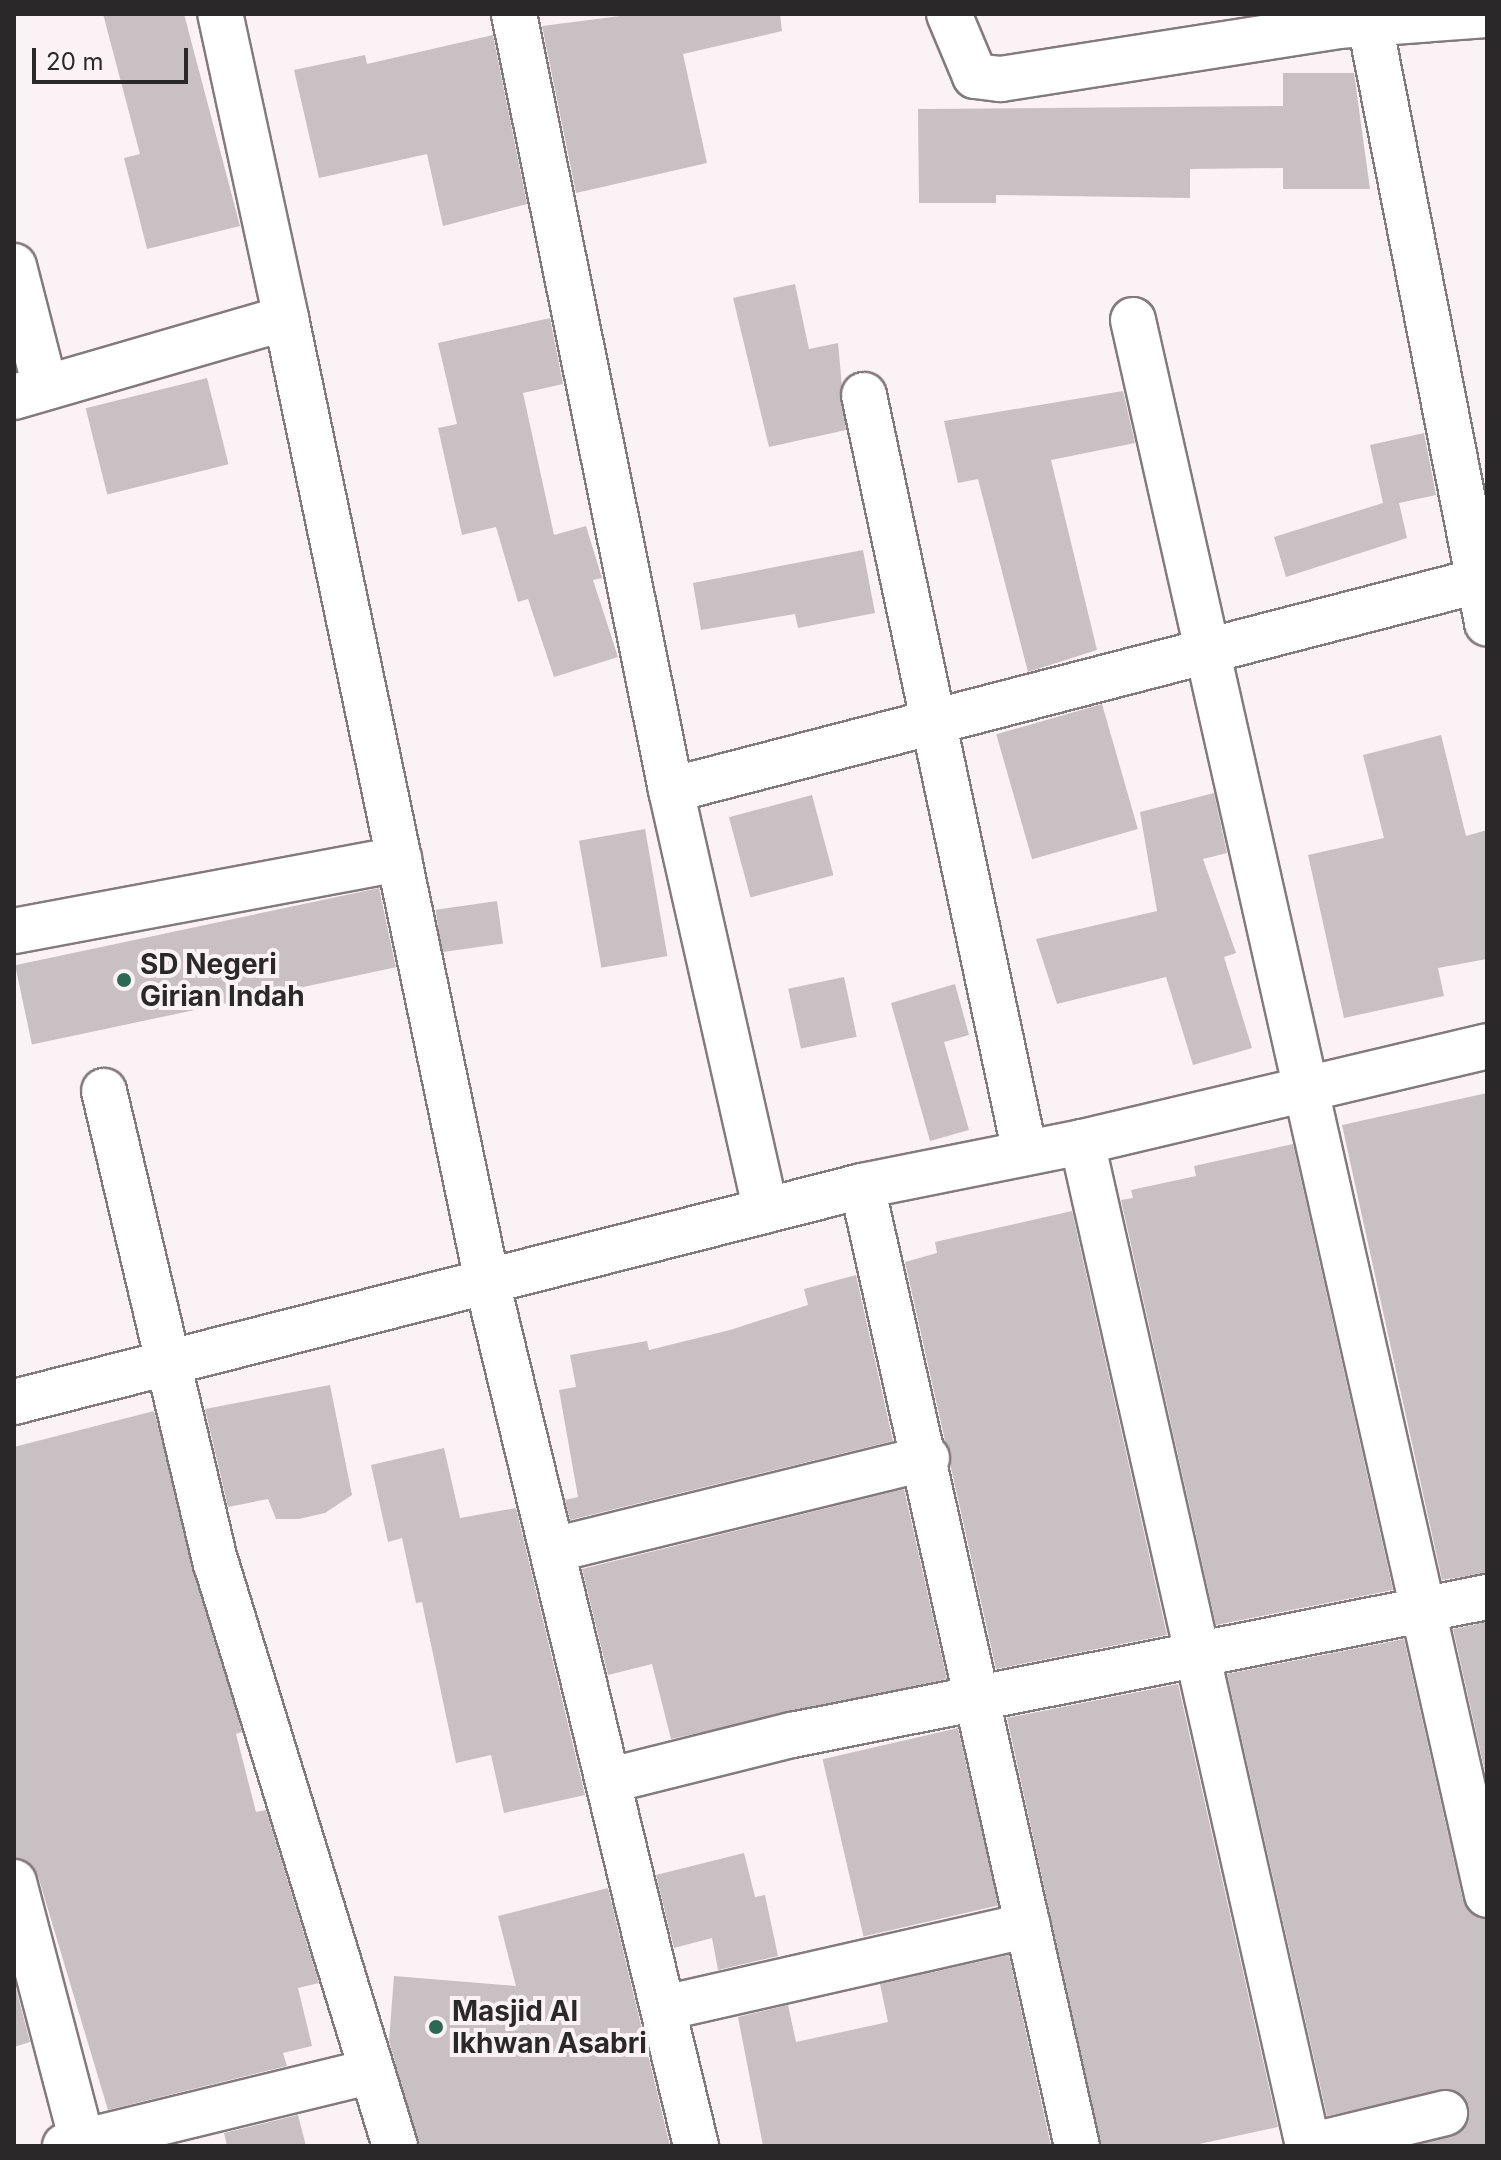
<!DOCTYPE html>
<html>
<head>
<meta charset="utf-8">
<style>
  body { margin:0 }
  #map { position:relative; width:1501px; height:2160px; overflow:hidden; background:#fbf2f6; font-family:Inter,sans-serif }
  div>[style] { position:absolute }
  .building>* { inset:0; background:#c9c0c4; transform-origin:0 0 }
  .roads { filter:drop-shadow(2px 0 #837a7e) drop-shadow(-2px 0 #837a7e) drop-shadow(0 2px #837a7e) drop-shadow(0 -2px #837a7e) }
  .minor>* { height:44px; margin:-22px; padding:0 22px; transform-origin:22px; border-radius:22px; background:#fff }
  .dots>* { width:22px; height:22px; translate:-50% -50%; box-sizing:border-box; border:4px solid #fbf2f6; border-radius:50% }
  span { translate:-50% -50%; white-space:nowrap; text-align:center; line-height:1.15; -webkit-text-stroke:8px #fbf2f6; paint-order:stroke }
  .poi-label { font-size:28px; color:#2b282a; font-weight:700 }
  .left { translate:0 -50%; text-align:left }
  .frame { position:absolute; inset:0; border:16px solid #2b282a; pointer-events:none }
  .scale { position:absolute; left:32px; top:48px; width:156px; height:36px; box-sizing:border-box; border:4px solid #2b282a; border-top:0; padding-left:10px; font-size:24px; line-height:28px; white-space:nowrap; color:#2b282a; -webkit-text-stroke:6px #fbf2f6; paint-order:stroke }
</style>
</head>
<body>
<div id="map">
  <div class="building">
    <div style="clip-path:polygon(103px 14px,184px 14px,240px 226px,147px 249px,124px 158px,140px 154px)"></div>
    <div style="clip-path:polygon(636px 14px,780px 14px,782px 31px,683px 54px,707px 163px,576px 193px,542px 26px)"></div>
    <div style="clip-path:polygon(493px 35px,527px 204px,443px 226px,427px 154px,319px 178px,294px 70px,365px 55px,367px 64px)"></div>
    <div style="clip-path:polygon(1283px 73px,1354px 73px,1370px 189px,1283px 189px,1283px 168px,1190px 169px,1190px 198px,996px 195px,996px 203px,919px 203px,918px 109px,1283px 106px)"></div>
    <div style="clip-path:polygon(795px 284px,809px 349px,838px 343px,846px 430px,769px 447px,733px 298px)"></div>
    <div style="clip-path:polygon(550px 318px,563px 384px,523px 393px,554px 535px,586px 526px,602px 578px,593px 580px,618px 657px,554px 677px,528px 599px,518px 602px,496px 527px,462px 535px,438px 428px,457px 424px,438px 343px)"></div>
    <div style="left:207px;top:378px;width:89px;height:125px;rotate:76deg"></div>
    <div style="clip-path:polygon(1123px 391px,1135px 443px,1051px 460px,1097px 650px,1028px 672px,978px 479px,958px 483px,944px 421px)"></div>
    <div style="clip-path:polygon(1424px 433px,1436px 495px,1399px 503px,1407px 538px,1286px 577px,1274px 537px,1383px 503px,1370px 445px)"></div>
    <div style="clip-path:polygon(863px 550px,875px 613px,798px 628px,795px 614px,701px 630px,693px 583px)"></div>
    <div style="left:1102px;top:704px;width:130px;height:110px;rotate:74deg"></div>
    <div style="clip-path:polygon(1441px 735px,1466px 836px,1487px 830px,1487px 959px,1438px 968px,1444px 996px,1344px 1018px,1308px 855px,1384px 838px,1363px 755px)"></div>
    <div style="clip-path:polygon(1214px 793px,1227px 853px,1203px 859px,1236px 953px,1224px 957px,1252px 1048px,1193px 1065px,1166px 977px,1057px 1004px,1036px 939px,1157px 911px,1140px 812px)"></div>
    <div style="left:812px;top:795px;width:83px;height:86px;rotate:75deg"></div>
    <div style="left:645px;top:829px;width:129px;height:67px;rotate:80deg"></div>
    <div style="left:379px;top:888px;width:81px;height:372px;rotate:78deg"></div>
    <div style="left:497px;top:901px;width:43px;height:62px;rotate:82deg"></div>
    <div style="left:844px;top:977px;width:61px;height:57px;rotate:78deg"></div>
    <div style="clip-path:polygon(955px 984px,969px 1035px,944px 1042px,969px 1130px,930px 1141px,891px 1003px)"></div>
    <div style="clip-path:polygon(1487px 1093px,1487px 1573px,1442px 1580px,1342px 1125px)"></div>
    <div style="clip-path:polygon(1293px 1144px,1393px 1590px,1216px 1625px,1121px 1200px,1133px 1198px,1131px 1190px,1196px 1176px,1194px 1166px)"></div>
    <div style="clip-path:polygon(1072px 1211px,1167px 1635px,996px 1669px,905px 1262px,937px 1253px,935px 1242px)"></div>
    <div style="clip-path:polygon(856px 1275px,893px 1441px,570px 1520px,565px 1500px,578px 1497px,559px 1390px,576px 1387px,570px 1355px,647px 1341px,649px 1350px,730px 1330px,808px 1305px,804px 1289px)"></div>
    <div style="clip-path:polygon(330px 1385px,352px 1495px,325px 1513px,299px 1519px,276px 1519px,268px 1499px,228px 1507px,205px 1409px)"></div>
    <div style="clip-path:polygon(154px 1411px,242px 1732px,236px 1734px,256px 1812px,266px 1810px,319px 1983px,298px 1988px,312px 2046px,283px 2053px,287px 2066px,108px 2110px,38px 1876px,14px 1858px,14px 1447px)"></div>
    <div style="clip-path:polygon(444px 1448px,460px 1518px,516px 1508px,585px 1795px,504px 1813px,491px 1755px,456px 1763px,422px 1602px,416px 1603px,402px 1538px,388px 1542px,371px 1465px)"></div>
    <div style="clip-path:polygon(904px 1489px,947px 1679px,671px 1739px,652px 1664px,608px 1675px,582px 1569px)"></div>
    <div style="clip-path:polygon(1487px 1622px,1487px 1781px,1453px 1629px)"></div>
    <div style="clip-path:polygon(1404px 1639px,1463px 1900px,1487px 1919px,1487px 2146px,1415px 2146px,1463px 2130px,1469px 2106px,1451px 2089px,1327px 2116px,1227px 1674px)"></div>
    <div style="clip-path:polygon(1178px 1684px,1278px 2127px,1190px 2146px,1101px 2146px,1007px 1718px)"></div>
    <div style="left:958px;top:1728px;width:182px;height:139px;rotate:77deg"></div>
    <div style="clip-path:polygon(744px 1853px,755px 1897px,765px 1895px,778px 1956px,718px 1970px,712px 1938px,674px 1948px,656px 1875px)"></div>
    <div style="clip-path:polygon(608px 1888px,670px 2146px,419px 2146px,389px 2041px,394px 1976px,516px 1986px,498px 1916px)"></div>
    <div style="clip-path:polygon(1009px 1955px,1051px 2146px,763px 2146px,738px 2017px,788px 2005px,796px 2042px,888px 2022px,880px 1984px)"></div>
    <div style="clip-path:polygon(14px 1981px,30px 2042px,14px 2047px)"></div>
    <div style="clip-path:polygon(298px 2115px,306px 2146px,227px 2146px,224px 2133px)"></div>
  </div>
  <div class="roads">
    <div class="minor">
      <div style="left:514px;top:14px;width:792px;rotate:78.56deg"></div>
      <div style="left:671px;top:790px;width:431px;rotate:77.3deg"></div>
      <div style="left:949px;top:14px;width:67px;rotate:67.2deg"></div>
      <div style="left:975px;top:76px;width:26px;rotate:7deg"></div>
      <div style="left:1001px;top:79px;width:341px;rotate:-8.9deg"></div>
      <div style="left:1338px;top:26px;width:149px;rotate:-4.2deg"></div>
      <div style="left:1368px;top:14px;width:621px;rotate:78.94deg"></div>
      <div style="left:14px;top:266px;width:125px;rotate:75.6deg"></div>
      <div style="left:286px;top:318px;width:989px;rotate:78.21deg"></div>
      <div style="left:488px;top:1286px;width:885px;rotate:76.4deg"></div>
      <div style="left:1133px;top:320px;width:1614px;rotate:77.33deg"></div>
      <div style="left:864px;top:395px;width:775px;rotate:78.01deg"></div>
      <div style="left:14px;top:397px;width:283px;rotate:-16.2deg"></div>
      <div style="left:286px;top:318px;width:311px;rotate:-102.2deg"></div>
      <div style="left:671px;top:790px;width:837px;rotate:-14.53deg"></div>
      <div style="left:14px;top:931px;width:392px;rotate:-10.6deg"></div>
      <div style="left:104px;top:1091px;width:485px;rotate:76.7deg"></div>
      <div style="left:216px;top:1563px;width:610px;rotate:72.93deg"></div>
      <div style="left:1082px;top:1142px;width:1029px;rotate:77.31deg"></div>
      <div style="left:862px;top:1186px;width:984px;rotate:77.38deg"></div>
      <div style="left:14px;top:1402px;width:875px;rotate:-14.29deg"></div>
      <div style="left:862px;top:1186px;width:224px;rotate:-11.3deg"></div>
      <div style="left:1082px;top:1142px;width:416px;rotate:-13.3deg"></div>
      <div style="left:557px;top:1549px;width:381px;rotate:-13.8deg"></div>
      <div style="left:611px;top:1780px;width:187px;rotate:-14deg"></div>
      <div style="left:792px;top:1735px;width:709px;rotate:-11.23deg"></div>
      <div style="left:14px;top:1882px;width:269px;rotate:75.3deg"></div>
      <div style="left:664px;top:2008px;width:373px;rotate:-12.8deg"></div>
      <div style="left:65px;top:2146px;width:313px;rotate:-13.7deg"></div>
      <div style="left:1309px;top:2146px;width:140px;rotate:-13.6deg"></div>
    </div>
  </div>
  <div class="dots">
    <div style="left:124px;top:980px;background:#2d6853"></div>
    <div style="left:436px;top:2027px;background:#2d6853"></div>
  </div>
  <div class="poi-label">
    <span class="left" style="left:140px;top:980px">SD Negeri<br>Girian Indah</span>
    <span class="left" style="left:452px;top:2027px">Masjid Al<br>Ikhwan Asabri</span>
  </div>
  <div class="frame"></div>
  <div class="scale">20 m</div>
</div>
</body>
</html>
